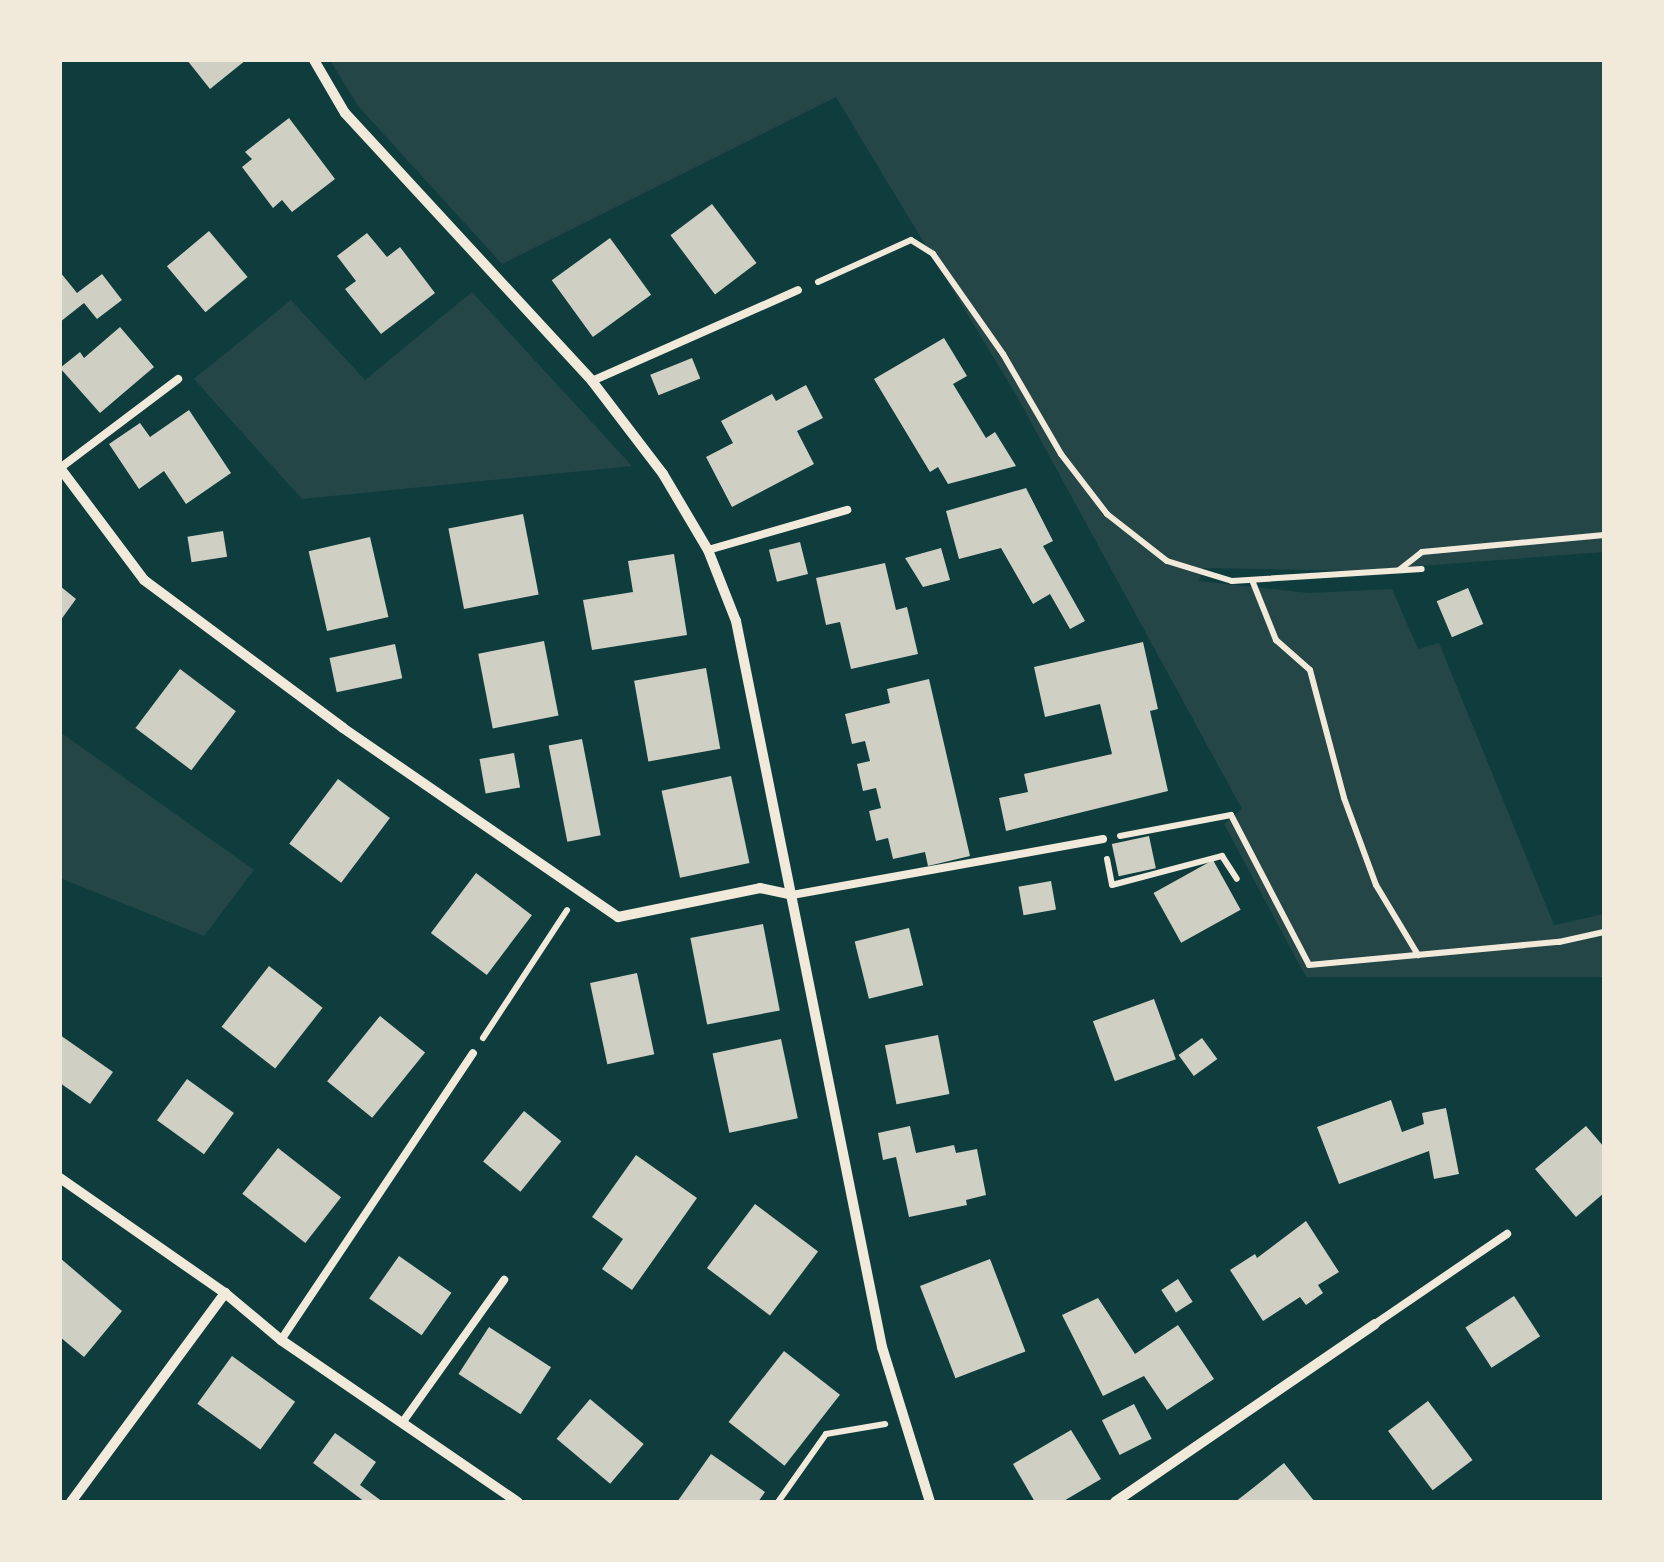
<!DOCTYPE html>
<html>
<head>
<meta charset="utf-8">
<style>
  body { margin:0 }
  #map { position:relative; width:1664px; height:1562px; overflow:hidden; background:#0f3d3e; font-family:"Noto Sans",sans-serif }
  div>[style] { position:absolute }
  .green>* { inset:0; background:#244646 }
  .building>* { inset:0; background:#cfcfc3; transform-origin:0 0 }
  .path>* { height:6px; margin:-3px; padding:0 3px; transform-origin:3px; border-radius:3px; background:#f1e9da }
  .service>* { height:8px; margin:-4px; padding:0 4px; transform-origin:4px; border-radius:4px; background:#f1e9da }
  .minor>* { height:10px; margin:-5px; padding:0 5px; transform-origin:5px; border-radius:5px; background:#f1e9da }
  span { translate:-50% -50%; white-space:nowrap; text-align:center; line-height:1.15; -webkit-text-stroke:10px #f1e9da; paint-order:stroke }
  .frame { position:absolute; inset:0; border:62px solid #f1e9da; pointer-events:none }
</style>
</head>
<body>
<div id="map">
  <div class="green">
    <div style="clip-path:polygon(330px 60px,1604px 60px,1604px 552px,1354px 571px,1203px 568px,1199px 581px,1309px 593px,1392px 589px,1418px 649px,1439px 643px,1554px 925px,1604px 914px,1604px 977px,1306px 977px,1224px 824px,1242px 809px,1015px 393px,836px 97px,502px 264px,358px 106px)"></div>
    <div style="clip-path:polygon(472px 292px,632px 466px,302px 499px,194px 379px,291px 300px,365px 380px)"></div>
    <div style="clip-path:polygon(60px 732px,254px 870px,204px 936px,60px 878px)"></div>
  </div>
  <div class="building">
    <div style="clip-path:polygon(187px 60px,246px 60px,210px 89px)"></div>
    <div style="clip-path:polygon(289px 118px,335px 179px,292px 212px,282px 200px,273px 208px,242px 167px,252px 159px,245px 152px)"></div>
    <div style="left:712px;top:204px;width:74px;height:52px;rotate:53deg"></div>
    <div style="left:209px;top:231px;width:60px;height:55px;rotate:50deg"></div>
    <div style="clip-path:polygon(367px 233px,387px 257px,400px 247px,435px 293px,381px 334px,345px 289px,356px 281px,337px 256px)"></div>
    <div style="left:610px;top:238px;width:70px;height:72px;rotate:54deg"></div>
    <div style="clip-path:polygon(60px 272px,77px 293px,102px 274px,122px 300px,97px 319px,84px 303px,60px 322px)"></div>
    <div style="clip-path:polygon(120px 327px,154px 367px,100px 413px,60px 368px,80px 352px,84px 358px)"></div>
    <div style="clip-path:polygon(944px 338px,967px 376px,953px 384px,986px 438px,995px 432px,1016px 466px,948px 484px,938px 467px,930px 472px,874px 379px)"></div>
    <div style="left:692px;top:358px;width:22px;height:45px;rotate:68deg"></div>
    <div style="clip-path:polygon(806px 385px,823px 418px,797px 431px,814px 464px,732px 507px,706px 457px,733px 443px,721px 421px,772px 394px,776px 401px)"></div>
    <div style="clip-path:polygon(189px 410px,231px 473px,186px 504px,164px 471px,139px 489px,109px 444px,140px 423px,150px 437px)"></div>
    <div style="clip-path:polygon(1026px 488px,1053px 541px,1043px 546px,1085px 621px,1070px 629px,1050px 594px,1033px 604px,1001px 548px,959px 559px,946px 511px)"></div>
    <div style="left:523px;top:514px;width:82px;height:76px;rotate:79deg"></div>
    <div style="left:223px;top:531px;width:26px;height:36px;rotate:81deg"></div>
    <div style="left:370px;top:537px;width:82px;height:63px;rotate:77deg"></div>
    <div style="left:800px;top:542px;width:33px;height:32px;rotate:76deg"></div>
    <div style="clip-path:polygon(941px 548px,950px 580px,923px 587px,905px 558px)"></div>
    <div style="clip-path:polygon(674px 554px,687px 635px,592px 650px,583px 600px,633px 592px,628px 561px)"></div>
    <div style="clip-path:polygon(885px 563px,896px 610px,907px 607px,918px 654px,851px 669px,840px 622px,826px 625px,816px 578px)"></div>
    <div style="clip-path:polygon(60px 586px,76px 599px,60px 621px)"></div>
    <div style="left:1468px;top:588px;width:39px;height:34px;rotate:67deg"></div>
    <div style="left:544px;top:641px;width:76px;height:67px;rotate:79deg"></div>
    <div style="clip-path:polygon(1143px 642px,1158px 709px,1150px 711px,1168px 791px,1006px 831px,999px 798px,1028px 792px,1024px 774px,1112px 754px,1100px 704px,1045px 717px,1034px 667px)"></div>
    <div style="left:395px;top:644px;width:35px;height:67px;rotate:78deg"></div>
    <div style="left:706px;top:668px;width:82px;height:73px;rotate:80deg"></div>
    <div style="left:180px;top:669px;width:70px;height:74px;rotate:37deg"></div>
    <div style="clip-path:polygon(929px 679px,970px 856px,928px 866px,925px 852px,893px 859px,888px 838px,876px 841px,869px 811px,881px 808px,876px 788px,863px 791px,857px 764px,870px 761px,865px 741px,852px 744px,845px 714px,890px 703px,887px 689px)"></div>
    <div style="left:582px;top:739px;width:98px;height:34px;rotate:79deg"></div>
    <div style="left:514px;top:753px;width:35px;height:35px;rotate:80deg"></div>
    <div style="left:731px;top:776px;width:89px;height:71px;rotate:78deg"></div>
    <div style="left:338px;top:779px;width:65px;height:81px;rotate:37deg"></div>
    <div style="left:1149px;top:836px;width:33px;height:38px;rotate:78deg"></div>
    <div style="left:1213px;top:860px;width:57px;height:68px;rotate:61deg"></div>
    <div style="left:476px;top:873px;width:70px;height:75px;rotate:37deg"></div>
    <div style="left:1051px;top:881px;width:29px;height:33px;rotate:80deg"></div>
    <div style="left:763px;top:924px;width:88px;height:74px;rotate:79deg"></div>
    <div style="left:909px;top:928px;width:59px;height:56px;rotate:76deg"></div>
    <div style="left:269px;top:966px;width:68px;height:77px;rotate:38deg"></div>
    <div style="left:637px;top:973px;width:83px;height:48px;rotate:78deg"></div>
    <div style="left:1154px;top:999px;width:64px;height:65px;rotate:70deg"></div>
    <div style="left:380px;top:1016px;width:58px;height:84px;rotate:39deg"></div>
    <div style="clip-path:polygon(60px 1035px,113px 1072px,90px 1104px,60px 1083px)"></div>
    <div style="left:938px;top:1035px;width:60px;height:54px;rotate:79deg"></div>
    <div style="left:1202px;top:1038px;width:26px;height:29px;rotate:54deg"></div>
    <div style="left:781px;top:1039px;width:81px;height:70px;rotate:78deg"></div>
    <div style="left:187px;top:1079px;width:58px;height:51px;rotate:36deg"></div>
    <div style="clip-path:polygon(1391px 1100px,1402px 1132px,1424px 1124px,1422px 1113px,1446px 1108px,1459px 1174px,1434px 1179px,1429px 1151px,1339px 1184px,1317px 1127px)"></div>
    <div style="left:524px;top:1111px;width:48px;height:65px;rotate:39deg"></div>
    <div style="clip-path:polygon(910px 1126px,916px 1153px,954px 1145px,956px 1153px,977px 1149px,986px 1195px,966px 1200px,967px 1205px,909px 1217px,896px 1157px,883px 1160px,878px 1133px)"></div>
    <div style="clip-path:polygon(1586px 1126px,1604px 1147px,1604px 1193px,1576px 1217px,1535px 1169px)"></div>
    <div style="left:278px;top:1148px;width:80px;height:58px;rotate:38deg"></div>
    <div style="clip-path:polygon(636px 1155px,697px 1198px,632px 1290px,602px 1269px,623px 1239px,592px 1217px)"></div>
    <div style="left:755px;top:1204px;width:79px;height:80px;rotate:37deg"></div>
    <div style="clip-path:polygon(1306px 1221px,1339px 1272px,1318px 1285px,1323px 1293px,1306px 1305px,1300px 1297px,1263px 1321px,1230px 1270px,1255px 1254px,1257px 1258px)"></div>
    <div style="left:399px;top:1256px;width:64px;height:52px;rotate:35deg"></div>
    <div style="clip-path:polygon(60px 1258px,122px 1311px,84px 1357px,60px 1337px)"></div>
    <div style="left:990px;top:1259px;width:99px;height:75px;rotate:69deg"></div>
    <div style="left:1178px;top:1279px;width:27px;height:20px;rotate:57deg"></div>
    <div style="left:1514px;top:1296px;width:48px;height:58px;rotate:57deg"></div>
    <div style="clip-path:polygon(1098px 1298px,1135px 1354px,1178px 1325px,1214px 1379px,1167px 1410px,1144px 1376px,1103px 1396px,1062px 1315px)"></div>
    <div style="left:489px;top:1327px;width:74px;height:56px;rotate:33deg"></div>
    <div style="left:784px;top:1351px;width:71px;height:90px;rotate:38deg"></div>
    <div style="left:232px;top:1356px;width:78px;height:59px;rotate:36deg"></div>
    <div style="left:590px;top:1399px;width:70px;height:52px;rotate:40deg"></div>
    <div style="left:1428px;top:1401px;width:74px;height:50px;rotate:53deg"></div>
    <div style="left:1134px;top:1404px;width:39px;height:36px;rotate:63deg"></div>
    <div style="clip-path:polygon(1071px 1430px,1101px 1479px,1062px 1502px,1035px 1502px,1013px 1464px)"></div>
    <div style="clip-path:polygon(335px 1433px,376px 1462px,360px 1485px,383px 1502px,365px 1502px,313px 1463px)"></div>
    <div style="clip-path:polygon(711px 1454px,765px 1492px,758px 1502px,677px 1502px)"></div>
    <div style="clip-path:polygon(1284px 1463px,1315px 1502px,1235px 1502px,1253px 1488px)"></div>
  </div>
  <div class="path">
    <div style="left:818px;top:282px;width:102px;rotate:-24.3deg"></div>
    <div style="left:911px;top:240px;width:26px;rotate:32deg"></div>
    <div style="left:933px;top:254px;width:122px;rotate:55deg"></div>
    <div style="left:1003px;top:354px;width:116px;rotate:59.9deg"></div>
    <div style="left:1061px;top:454px;width:76px;rotate:52.5deg"></div>
    <div style="left:1107px;top:514px;width:76px;rotate:38.1deg"></div>
    <div style="left:1167px;top:561px;width:68px;rotate:17.1deg"></div>
    <div style="left:1232px;top:581px;width:190px;rotate:-3.6deg"></div>
    <div style="left:1399px;top:570px;width:29px;rotate:-38deg"></div>
    <div style="left:1422px;top:552px;width:183px;rotate:-5.3deg"></div>
    <div style="left:1252px;top:580px;width:65px;rotate:68.2deg"></div>
    <div style="left:1276px;top:640px;width:45px;rotate:41.4deg"></div>
    <div style="left:1310px;top:670px;width:132px;rotate:75.1deg"></div>
    <div style="left:1344px;top:798px;width:93px;rotate:69.8deg"></div>
    <div style="left:1376px;top:885px;width:82px;rotate:59deg"></div>
    <div style="left:1120px;top:836px;width:113px;rotate:-10.7deg"></div>
    <div style="left:1231px;top:815px;width:169px;rotate:62.5deg"></div>
    <div style="left:1309px;top:965px;width:251px;rotate:-5.3deg"></div>
    <div style="left:1559px;top:942px;width:46px;rotate:-12.5deg"></div>
    <div style="left:1107px;top:859px;width:26px;rotate:79deg"></div>
    <div style="left:1112px;top:885px;width:114px;rotate:-14.8deg"></div>
    <div style="left:1222px;top:856px;width:27px;rotate:57deg"></div>
    <div style="left:483px;top:1038px;width:153px;rotate:-56.7deg"></div>
    <div style="left:778px;top:1502px;width:83px;rotate:-54.8deg"></div>
    <div style="left:826px;top:1434px;width:60px;rotate:-9.6deg"></div>
  </div>
  <div class="service">
    <div style="left:592px;top:381px;width:225px;rotate:-23.8deg"></div>
    <div style="left:60px;top:468px;width:148px;rotate:-37deg"></div>
    <div style="left:708px;top:550px;width:145px;rotate:-16.1deg"></div>
    <div style="left:792px;top:895px;width:316px;rotate:-10.2deg"></div>
    <div style="left:1375px;top:1324px;width:160px;rotate:-34.3deg"></div>
    <div style="left:281px;top:1340px;width:345px;rotate:-56.2deg"></div>
    <div style="left:402px;top:1423px;width:176px;rotate:-54.5deg"></div>
  </div>
  <div class="minor">
    <div style="left:314px;top:60px;width:61px;rotate:59.7deg"></div>
    <div style="left:345px;top:113px;width:364px;rotate:47.3deg"></div>
    <div style="left:592px;top:381px;width:117px;rotate:52.6deg"></div>
    <div style="left:663px;top:474px;width:88px;rotate:59.4deg"></div>
    <div style="left:708px;top:550px;width:76px;rotate:68.5deg"></div>
    <div style="left:736px;top:621px;width:741px;rotate:78.63deg"></div>
    <div style="left:882px;top:1347px;width:162px;rotate:72.8deg"></div>
    <div style="left:60px;top:468px;width:140px;rotate:53.1deg"></div>
    <div style="left:144px;top:580px;width:248px;rotate:36.6deg"></div>
    <div style="left:343px;top:728px;width:334px;rotate:34.5deg"></div>
    <div style="left:618px;top:917px;width:145px;rotate:-11.5deg"></div>
    <div style="left:760px;top:888px;width:33px;rotate:12deg"></div>
    <div style="left:60px;top:1178px;width:201px;rotate:34.9deg"></div>
    <div style="left:225px;top:1293px;width:73px;rotate:40deg"></div>
    <div style="left:281px;top:1340px;width:287px;rotate:34.4deg"></div>
    <div style="left:71px;top:1502px;width:260px;rotate:-53.6deg"></div>
    <div style="left:1115px;top:1502px;width:315px;rotate:-34.4deg"></div>
  </div>
  <div class="frame"></div>
</div>
</body>
</html>
